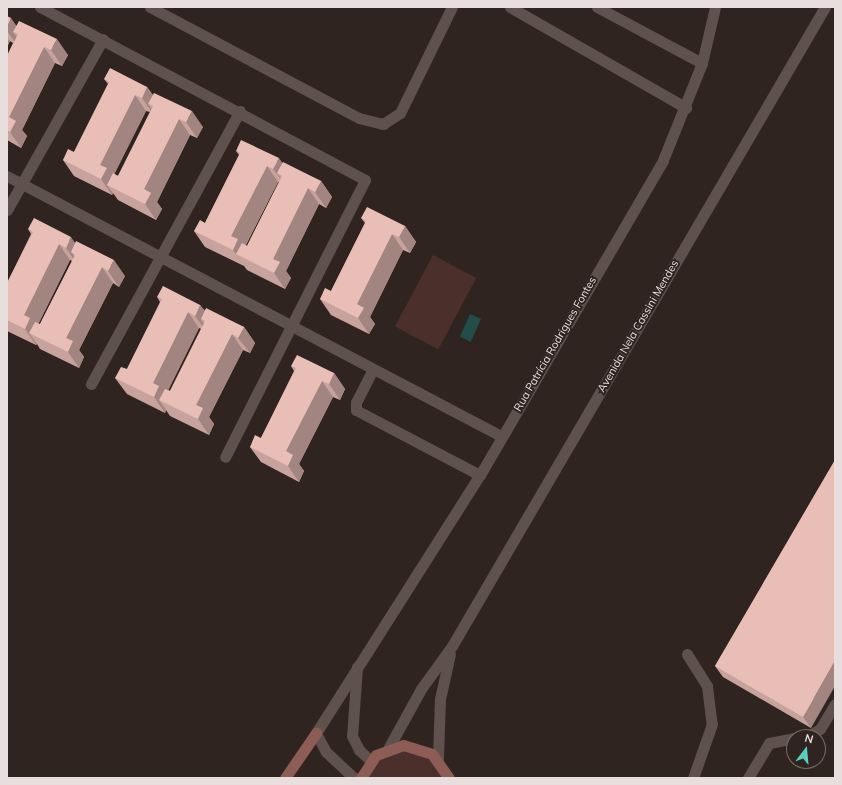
<!DOCTYPE html>
<html>
<head>
<meta charset="utf-8">
<style>
  body { margin:0 }
  #map { position:relative; width:842px; height:785px; overflow:hidden; background:#302421; font-family:Mulish,sans-serif }
  div>[style] { position:absolute }
  .green>* { inset:0; background:#4a2f2b; transform-origin:0 0 }
  .water>* { inset:0; background:#224d48; transform-origin:0 0 }
  .service>* { height:11px; margin:-5.5px; padding:0 5.5px; transform-origin:5.5px; border-radius:5.5px; background:#5f514e }
  .minor>* { height:11px; margin:-5.5px; padding:0 5.5px; transform-origin:5.5px; border-radius:5.5px; background:#5f514e }
  .secondary>* { height:11px; margin:-5.5px; padding:0 5.5px; transform-origin:5.5px; border-radius:5.5px; background:#8d5c55 }
  .wall>* { inset:0; background:#c8a39d }
  .shaded-wall>* { inset:0; background:#a28580 }
  .building>* { inset:0; background:#e8beb7 }
  span { translate:-50% -50%; white-space:nowrap; text-align:center; line-height:1.15; -webkit-text-stroke:4px #302421; paint-order:stroke }
  .street-label { font-size:11px; color:#e7dedd }
  .frame { position:absolute; inset:0; border:8px solid #e7dedd; pointer-events:none }
  .north { position:absolute; left:786px; top:729px; width:40px; height:40px; box-sizing:border-box; background:#302421; border:1px solid #796e6c; border-radius:50%; rotate:16deg; font-size:11px; font-weight:700; line-height:16px; text-align:center; color:#e7dedd }
  .north::after { content:''; display:block; margin:auto; width:14px; height:18px; background:#58cec0; clip-path:polygon(50% 0,100% 100%,50% 72%,0 100%) }
</style>
</head>
<body>
<div id="map">
  <div class="green">
    <div style="left:433px;top:255px;width:49px;height:81px;rotate:28deg"></div>
    <div style="clip-path:polygon(398px 750px,425px 754px,436px 763px,444px 778px,366px 778px,374px 763px)"></div>
  </div>
  <div class="water">
    <div style="left:470px;top:314px;width:12px;height:25px;rotate:24deg"></div>
  </div>
  <div class="service">
    <div style="left:40px;top:7px;width:368px;rotate:28deg"></div>
    <div style="left:365px;top:180px;width:310px;rotate:116.8deg"></div>
    <div style="left:150px;top:7px;width:237px;rotate:28deg"></div>
    <div style="left:359px;top:118px;width:25px;rotate:14deg"></div>
    <div style="left:383px;top:124px;width:20px;rotate:-33deg"></div>
    <div style="left:400px;top:113px;width:118px;rotate:-63.9deg"></div>
    <div style="left:510px;top:7px;width:203px;rotate:29.8deg"></div>
    <div style="left:597px;top:7px;width:119px;rotate:28.1deg"></div>
    <div style="left:7px;top:176px;width:558px;rotate:27.76deg"></div>
    <div style="left:7px;top:210px;width:196px;rotate:-60.7deg"></div>
    <div style="left:372px;top:371px;width:35px;rotate:117deg"></div>
    <div style="left:356px;top:402px;width:8px;rotate:90deg"></div>
    <div style="left:356px;top:410px;width:140px;rotate:27.7deg"></div>
    <div style="left:91px;top:384px;width:311px;rotate:-61.4deg"></div>
    <div style="left:687px;top:654px;width:38px;rotate:58deg"></div>
    <div style="left:707px;top:686px;width:38px;rotate:83deg"></div>
    <div style="left:712px;top:724px;width:57px;rotate:109.4deg"></div>
    <div style="left:807px;top:737px;width:15px;rotate:-32deg"></div>
    <div style="left:820px;top:729px;width:29px;rotate:-59deg"></div>
    <div style="left:748px;top:778px;width:41px;rotate:-59deg"></div>
    <div style="left:769px;top:743px;width:25px;rotate:-11deg"></div>
  </div>
  <div class="minor">
    <div style="left:357px;top:667px;width:69px;rotate:94.1deg"></div>
    <div style="left:352px;top:736px;width:16px;rotate:63deg"></div>
    <div style="left:359px;top:750px;width:15px;rotate:42deg"></div>
    <div style="left:389px;top:747px;width:66px;rotate:-61.1deg"></div>
    <div style="left:421px;top:689px;width:53px;rotate:-54.2deg"></div>
    <div style="left:452px;top:646px;width:740px;rotate:-59.73deg"></div>
    <div style="left:438px;top:758px;width:59px;rotate:-88.1deg"></div>
    <div style="left:440px;top:699px;width:46px;rotate:-77.5deg"></div>
    <div style="left:354px;top:778px;width:38px;rotate:-137deg"></div>
    <div style="left:326px;top:752px;width:21px;rotate:-118deg"></div>
    <div style="left:316px;top:733px;width:306px;rotate:-57.6deg"></div>
    <div style="left:480px;top:475px;width:364px;rotate:-59.8deg"></div>
    <div style="left:663px;top:160px;width:105px;rotate:-68.1deg"></div>
    <div style="left:702px;top:63px;width:57px;rotate:-76.9deg"></div>
  </div>
  <div class="secondary">
    <div style="left:285px;top:778px;width:55px;rotate:-55.4deg"></div>
    <div style="left:361px;top:778px;width:27px;rotate:-57deg"></div>
    <div style="left:376px;top:755px;width:29px;rotate:-20deg"></div>
    <div style="left:403px;top:745px;width:30px;rotate:17deg"></div>
    <div style="left:432px;top:754px;width:29px;rotate:55deg"></div>
  </div>
  <div class="wall">
    <div style="clip-path:polygon(7px 16px,16px 26px,68px 55px,62px 66px,55px 63px,22px 130px,27px 136px,21px 148px,7px 140px,7px 56px,13px 43px,10px 41px,7px 47px)"></div>
    <div style="clip-path:polygon(evenodd,104px 79px,147px 87px,153px 95px,203px 127px,197px 138px,190px 135px,157px 202px,162px 209px,156px 220px,118px 200px,113px 193px,112px 195px,74px 176px,63px 160px,74px 152px,108px 84px,104px 79px,146px 111px,150px 112px,118px 176px,114px 174px,146px 111px)"></div>
    <div style="clip-path:polygon(evenodd,236px 151px,282px 163px,321px 181px,332px 197px,326px 208px,319px 204px,286px 271px,291px 278px,285px 289px,247px 270px,244px 266px,205px 247px,194px 231px,205px 223px,239px 155px,236px 151px,278px 182px,279px 182px,247px 246px,246px 245px,278px 182px)"></div>
    <div style="clip-path:polygon(361px 218px,405px 226px,416px 242px,410px 253px,403px 250px,370px 317px,375px 324px,369px 334px,331px 315px,320px 299px,331px 291px,365px 223px)"></div>
    <div style="clip-path:polygon(evenodd,28px 229px,75px 243px,125px 276px,119px 287px,113px 283px,79px 350px,84px 357px,79px 368px,40px 349px,37px 344px,36px 345px,7px 331px,7px 283px,31px 234px,28px 229px,70px 260px,72px 261px,40px 324px,38px 324px,70px 260px)"></div>
    <div style="clip-path:polygon(evenodd,157px 297px,200px 305px,205px 311px,244px 327px,255px 343px,250px 353px,243px 350px,209px 417px,214px 424px,209px 435px,170px 416px,166px 410px,165px 413px,127px 394px,115px 378px,127px 369px,160px 302px,157px 297px,199px 328px,201px 329px,170px 391px,168px 390px,199px 328px)"></div>
    <div style="clip-path:polygon(291px 366px,334px 373px,345px 389px,340px 400px,333px 397px,299px 464px,304px 471px,299px 482px,261px 462px,250px 447px,261px 438px,294px 371px)"></div>
    <div style="clip-path:polygon(835px 460px,811px 728px,723px 677px,715px 666px)"></div>
  </div>
  <div class="shaded-wall">
    <div style="clip-path:polygon(11px 18px,22px 34px,13px 32px,19px 40px,17px 45px,7px 31px,7px 26px)"></div>
    <div style="clip-path:polygon(7px 38px,10px 41px,7px 47px)"></div>
    <div style="clip-path:polygon(57px 39px,68px 55px,62px 66px,51px 50px)"></div>
    <div style="clip-path:polygon(44px 47px,55px 63px,22px 130px,27px 136px,21px 148px,10px 132px,9px 117px)"></div>
    <div style="clip-path:polygon(147px 87px,158px 103px,153px 106px,148px 104px,154px 112px,153px 114px,142px 98px)"></div>
    <div style="clip-path:polygon(135px 95px,146px 111px,113px 177px,107px 185px,113px 193px,112px 195px,101px 179px,100px 165px)"></div>
    <div style="clip-path:polygon(192px 111px,203px 127px,197px 138px,186px 122px)"></div>
    <div style="clip-path:polygon(179px 119px,190px 135px,157px 202px,162px 209px,156px 220px,145px 204px,144px 189px)"></div>
    <div style="clip-path:polygon(279px 158px,290px 174px,277px 173px,285px 185px,273px 169px)"></div>
    <div style="clip-path:polygon(267px 166px,278px 182px,244px 248px,236px 254px,244px 266px,233px 250px,231px 236px)"></div>
    <div style="clip-path:polygon(321px 181px,332px 197px,326px 208px,315px 192px)"></div>
    <div style="clip-path:polygon(308px 188px,319px 204px,286px 271px,291px 278px,285px 289px,274px 273px,273px 259px)"></div>
    <div style="clip-path:polygon(405px 226px,416px 242px,410px 253px,399px 237px)"></div>
    <div style="clip-path:polygon(392px 234px,403px 250px,370px 317px,375px 324px,369px 334px,358px 318px,357px 304px)"></div>
    <div style="clip-path:polygon(71px 237px,82px 253px,75px 255px,71px 252px,78px 262px,77px 264px,66px 248px)"></div>
    <div style="clip-path:polygon(59px 244px,70px 260px,37px 327px,29px 333px,37px 344px,36px 345px,25px 329px,24px 315px)"></div>
    <div style="clip-path:polygon(114px 260px,125px 276px,119px 287px,108px 271px)"></div>
    <div style="clip-path:polygon(102px 267px,113px 283px,79px 350px,84px 357px,79px 368px,68px 352px,66px 338px)"></div>
    <div style="clip-path:polygon(200px 305px,211px 320px,201px 319px,207px 329px,206px 331px,195px 316px)"></div>
    <div style="clip-path:polygon(188px 312px,199px 328px,166px 395px,159px 400px,166px 410px,165px 413px,154px 397px,153px 383px)"></div>
    <div style="clip-path:polygon(244px 327px,255px 343px,250px 353px,238px 338px)"></div>
    <div style="clip-path:polygon(232px 334px,243px 350px,209px 417px,214px 424px,209px 435px,198px 419px,196px 405px)"></div>
    <div style="clip-path:polygon(334px 373px,345px 389px,340px 400px,329px 384px)"></div>
    <div style="clip-path:polygon(322px 381px,333px 397px,299px 464px,304px 471px,299px 482px,288px 466px,286px 451px)"></div>
    <div style="clip-path:polygon(835px 661px,835px 686px,811px 728px,803px 717px)"></div>
  </div>
  <div class="building">
    <div style="clip-path:polygon(7px 16px,11px 18px,7px 26px)"></div>
    <div style="clip-path:polygon(19px 21px,57px 39px,51px 50px,44px 47px,9px 117px,16px 121px,10px 132px,7px 130px,7px 56px,18px 34px,13px 32px)"></div>
    <div style="clip-path:polygon(110px 68px,147px 87px,142px 98px,135px 95px,100px 165px,107px 168px,101px 179px,63px 160px,68px 149px,74px 152px,109px 82px,104px 79px)"></div>
    <div style="clip-path:polygon(154px 93px,192px 111px,186px 122px,179px 119px,144px 189px,151px 193px,145px 204px,107px 185px,113px 173px,118px 176px,153px 106px,148px 104px)"></div>
    <div style="clip-path:polygon(241px 140px,279px 158px,273px 169px,267px 166px,231px 236px,238px 239px,233px 250px,194px 231px,200px 220px,205px 223px,240px 153px,236px 151px)"></div>
    <div style="clip-path:polygon(283px 162px,321px 181px,315px 192px,308px 188px,273px 259px,280px 262px,274px 273px,236px 254px,242px 243px,247px 246px,282px 176px,277px 173px)"></div>
    <div style="clip-path:polygon(367px 207px,405px 226px,399px 237px,392px 234px,357px 304px,364px 308px,358px 318px,320px 299px,325px 288px,331px 291px,366px 221px,361px 218px)"></div>
    <div style="clip-path:polygon(34px 218px,71px 237px,66px 248px,59px 244px,24px 315px,30px 318px,25px 329px,7px 320px,7px 283px,33px 232px,28px 229px)"></div>
    <div style="clip-path:polygon(76px 241px,114px 260px,108px 271px,102px 267px,66px 338px,73px 341px,68px 352px,29px 333px,35px 322px,40px 324px,75px 255px,71px 252px)"></div>
    <div style="clip-path:polygon(163px 286px,200px 305px,195px 316px,188px 312px,153px 383px,159px 386px,154px 397px,115px 378px,121px 367px,127px 369px,162px 299px,157px 297px)"></div>
    <div style="clip-path:polygon(206px 308px,244px 327px,238px 338px,232px 334px,196px 405px,203px 408px,198px 419px,159px 400px,165px 389px,170px 391px,205px 321px,201px 319px)"></div>
    <div style="clip-path:polygon(297px 355px,334px 373px,329px 384px,322px 381px,286px 451px,293px 455px,288px 466px,250px 447px,255px 435px,261px 438px,296px 368px,291px 366px)"></div>
    <div style="clip-path:polygon(835px 460px,835px 661px,803px 717px,715px 666px)"></div>
  </div>
  <div class="street-label">
    <span style="left:638px;top:326px;rotate:-60deg">Avenida Nela Cassini Mendes</span>
    <span style="left:555px;top:344px;rotate:-60deg">Rua Patrícia Rodrigues Fontes</span>
  </div>
  <div class="frame"></div>
  <div class="north">N</div>
</div>
</body>
</html>
